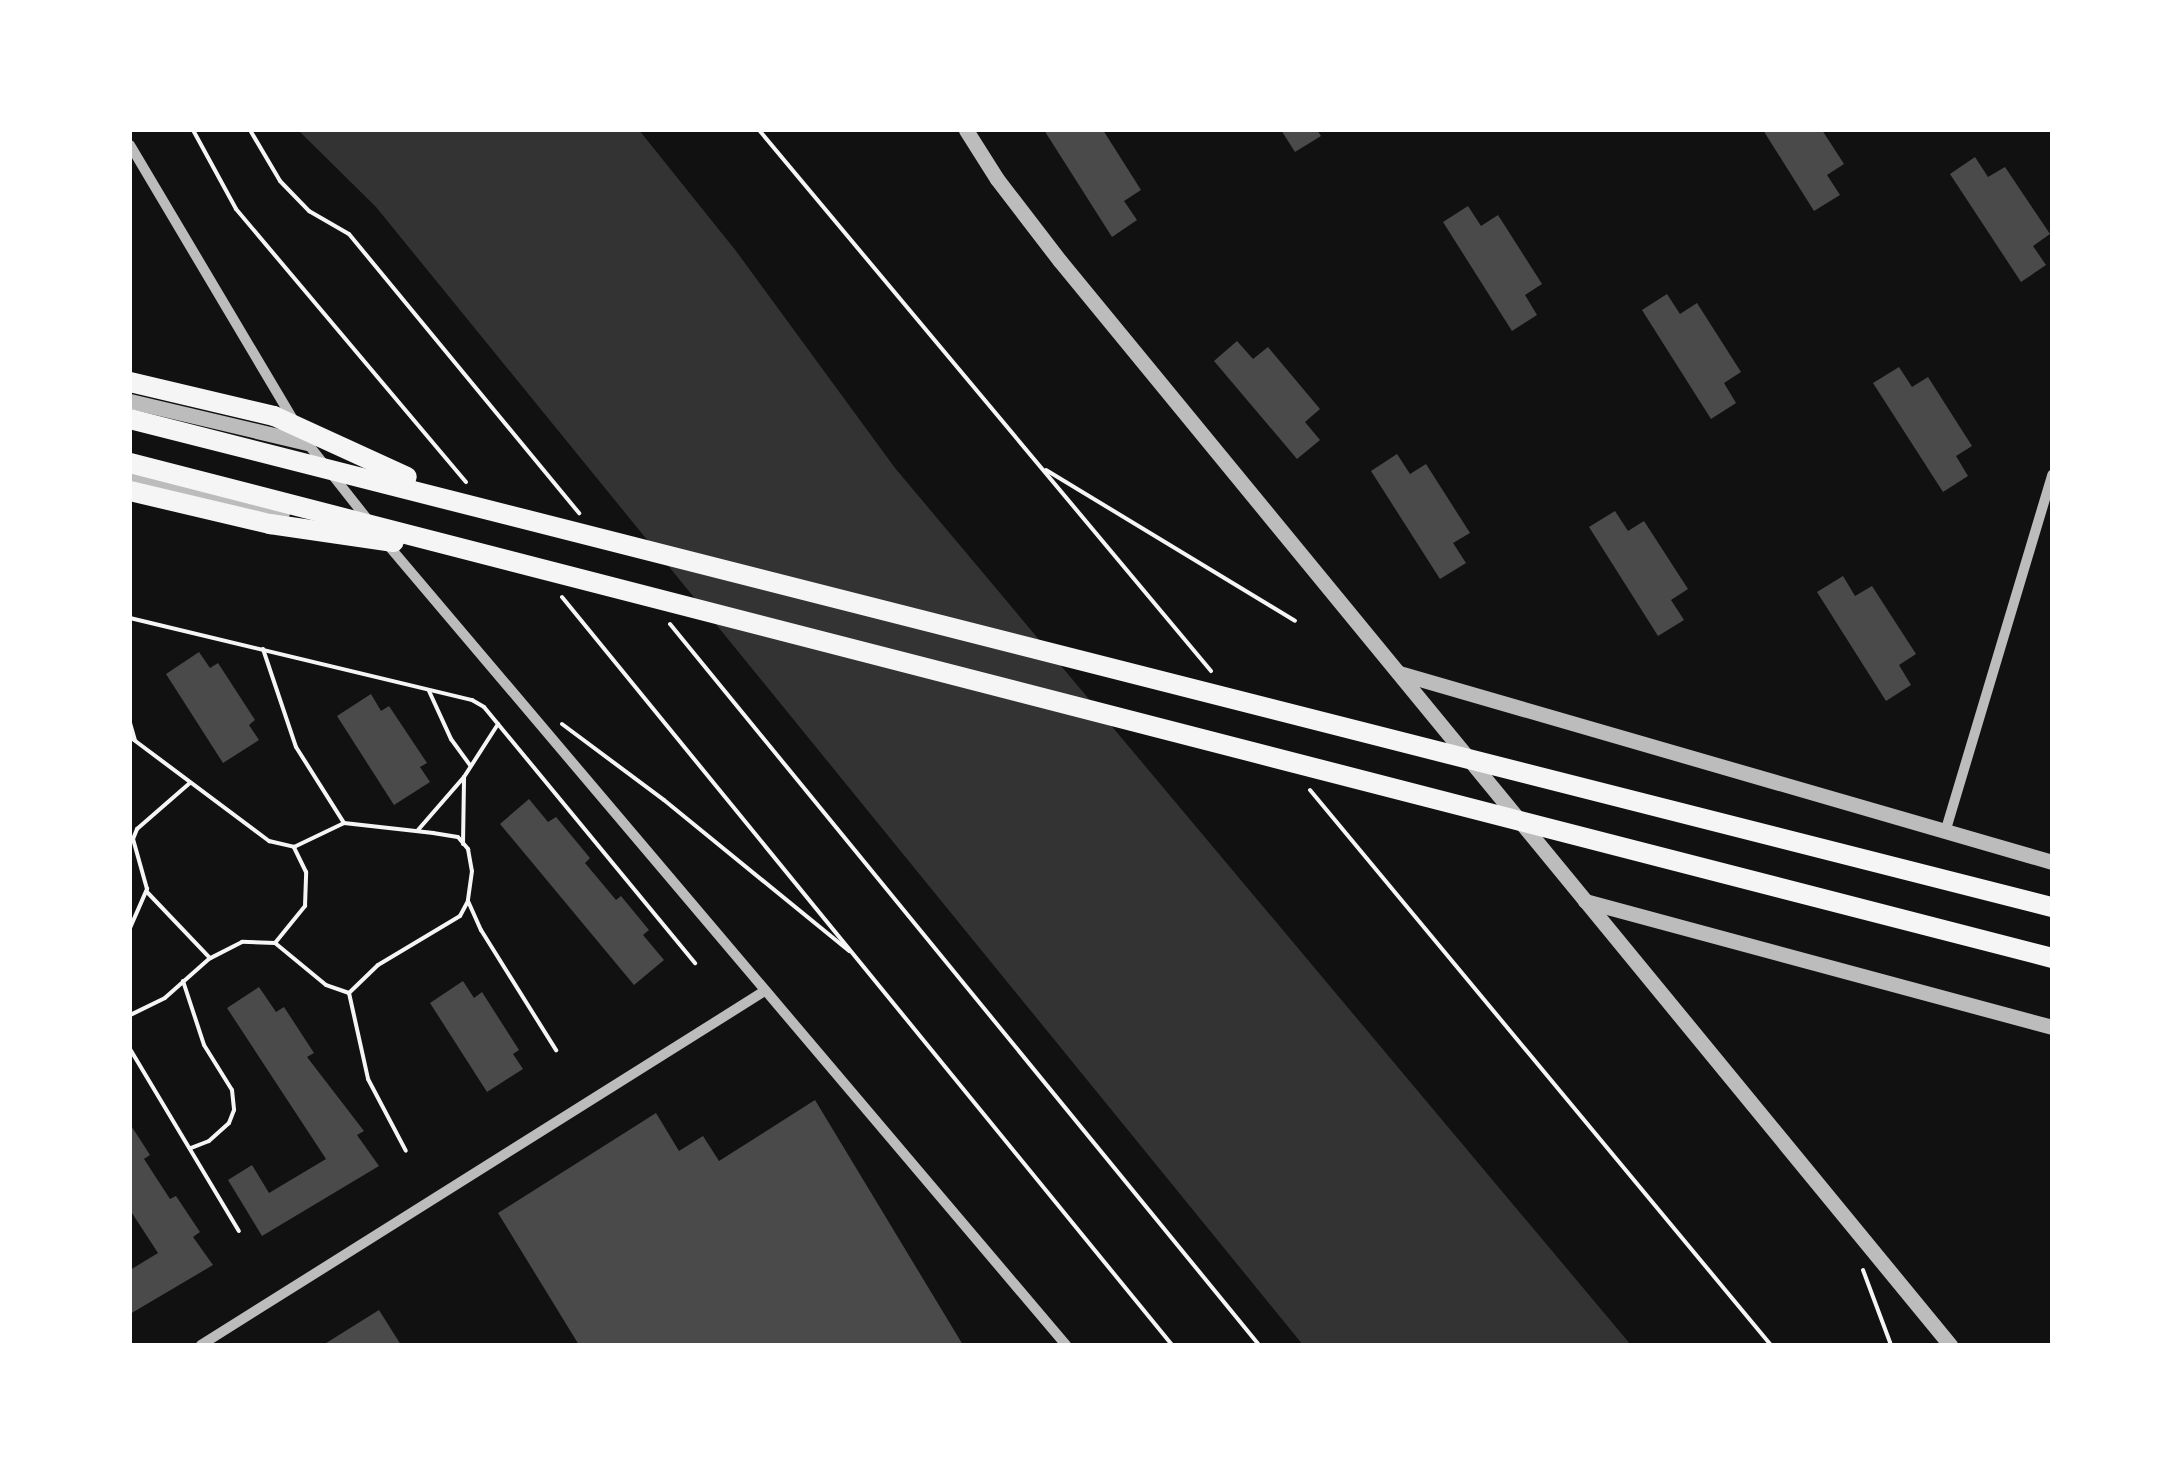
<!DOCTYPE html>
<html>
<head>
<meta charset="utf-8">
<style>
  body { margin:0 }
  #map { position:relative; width:2182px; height:1475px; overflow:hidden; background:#111; font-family:"DejaVu Sans",sans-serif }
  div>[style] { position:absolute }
  .water>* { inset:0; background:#333 }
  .building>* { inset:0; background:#4a4a4a }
  .path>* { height:4px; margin:-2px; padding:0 2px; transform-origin:2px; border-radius:2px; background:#f5f5f5 }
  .minor>* { height:10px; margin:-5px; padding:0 5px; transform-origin:5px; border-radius:5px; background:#bcbcbc }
  .tertiary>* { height:15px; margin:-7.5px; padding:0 7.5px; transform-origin:7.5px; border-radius:7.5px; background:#bcbcbc }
  .trunk>* { height:20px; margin:-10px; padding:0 10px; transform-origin:10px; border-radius:10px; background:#f5f5f5 }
  span { translate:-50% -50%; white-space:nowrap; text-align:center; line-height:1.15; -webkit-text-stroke:8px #fff; paint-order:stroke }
  .frame { position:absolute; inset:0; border:132px solid #fff; pointer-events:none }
</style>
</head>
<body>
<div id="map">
  <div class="water">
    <div style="clip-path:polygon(298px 130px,639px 130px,736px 251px,895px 468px,1631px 1345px,1303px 1345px,376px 207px)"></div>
  </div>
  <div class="building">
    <div style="clip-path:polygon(1044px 130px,1103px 130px,1141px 190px,1124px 201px,1137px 220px,1112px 237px)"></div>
    <div style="clip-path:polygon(1281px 130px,1317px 130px,1321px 136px,1295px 152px)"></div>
    <div style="clip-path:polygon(1763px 130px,1822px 130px,1844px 164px,1827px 175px,1840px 195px,1814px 211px)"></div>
    <div style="clip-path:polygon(1975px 157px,1988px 177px,2005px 167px,2050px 234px,2033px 246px,2046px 265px,2021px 282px,1950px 174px)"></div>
    <div style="clip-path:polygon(1468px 206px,1481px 226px,1498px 215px,1542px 284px,1525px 295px,1537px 315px,1512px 331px,1443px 222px)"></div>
    <div style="clip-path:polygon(1667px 294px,1680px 314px,1697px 303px,1741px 372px,1724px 383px,1736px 403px,1711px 419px,1642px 310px)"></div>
    <div style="clip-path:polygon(1237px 341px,1253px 359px,1268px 347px,1320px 409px,1305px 422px,1320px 440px,1297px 459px,1214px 361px)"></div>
    <div style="clip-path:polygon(1899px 367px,1912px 387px,1928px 377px,1972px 446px,1956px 456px,1968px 476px,1943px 492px,1873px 383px)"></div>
    <div style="clip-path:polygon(1397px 454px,1410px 474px,1426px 464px,1470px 533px,1453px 543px,1466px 563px,1440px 579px,1371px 471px)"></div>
    <div style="clip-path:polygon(1615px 511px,1628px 531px,1644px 521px,1688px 589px,1671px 600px,1684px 620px,1658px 636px,1589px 527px)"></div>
    <div style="clip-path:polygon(1843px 576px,1855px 596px,1872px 586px,1916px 654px,1899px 665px,1911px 685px,1886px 701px,1817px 592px)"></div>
    <div style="clip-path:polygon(199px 652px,210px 668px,218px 663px,255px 720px,249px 725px,259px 740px,223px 763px,166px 674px)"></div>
    <div style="clip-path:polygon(371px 694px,381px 711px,389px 706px,427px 763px,420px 767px,430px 782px,394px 805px,337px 716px)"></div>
    <div style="clip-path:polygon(529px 799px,548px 822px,556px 817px,590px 858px,585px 863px,616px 900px,621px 896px,649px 930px,643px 935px,664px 960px,634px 985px,500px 824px)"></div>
    <div style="clip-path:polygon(463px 981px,474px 998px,482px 992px,519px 1050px,513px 1054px,523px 1069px,487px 1092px,430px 1003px)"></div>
    <div style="clip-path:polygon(259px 987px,276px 1012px,284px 1007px,314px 1053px,307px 1057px,364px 1131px,357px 1135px,379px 1166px,262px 1236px,228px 1180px,252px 1165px,269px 1193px,326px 1159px,227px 1008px)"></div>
    <div style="clip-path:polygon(815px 1100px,963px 1345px,579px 1345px,498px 1213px,656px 1113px,679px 1151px,703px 1136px,719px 1161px)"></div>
    <div style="clip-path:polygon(130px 1124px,150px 1155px,144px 1159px,170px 1199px,176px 1196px,200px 1232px,193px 1237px,213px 1265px,130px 1314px,130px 1270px,158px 1253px,130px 1210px)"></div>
    <div style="clip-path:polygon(379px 1310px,401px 1345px,323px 1345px)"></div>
  </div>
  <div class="path">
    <div style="left:193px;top:130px;width:90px;rotate:61.4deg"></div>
    <div style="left:236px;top:209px;width:357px;rotate:49.9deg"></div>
    <div style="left:250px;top:130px;width:59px;rotate:59.5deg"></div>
    <div style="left:280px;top:181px;width:42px;rotate:46deg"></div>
    <div style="left:309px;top:211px;width:46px;rotate:29.9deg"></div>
    <div style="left:349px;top:234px;width:362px;rotate:50.5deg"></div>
    <div style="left:759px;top:130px;width:705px;rotate:50.12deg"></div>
    <div style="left:1046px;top:470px;width:291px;rotate:31.2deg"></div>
    <div style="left:562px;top:597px;width:965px;rotate:50.8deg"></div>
    <div style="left:130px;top:618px;width:352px;rotate:13.5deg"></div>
    <div style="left:472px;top:700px;width:14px;rotate:30deg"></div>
    <div style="left:484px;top:707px;width:332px;rotate:50.5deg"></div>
    <div style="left:670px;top:624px;width:931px;rotate:50.75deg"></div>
    <div style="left:263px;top:649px;width:103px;rotate:71.4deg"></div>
    <div style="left:296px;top:747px;width:90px;rotate:57.7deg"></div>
    <div style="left:429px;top:691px;width:53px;rotate:65.4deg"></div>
    <div style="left:451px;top:739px;width:32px;rotate:54deg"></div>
    <div style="left:130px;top:723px;width:18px;rotate:74deg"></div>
    <div style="left:562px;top:724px;width:127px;rotate:36.7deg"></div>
    <div style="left:664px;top:800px;width:239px;rotate:39.2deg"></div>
    <div style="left:130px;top:737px;width:174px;rotate:36.8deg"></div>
    <div style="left:269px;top:841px;width:26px;rotate:13deg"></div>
    <div style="left:294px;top:847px;width:55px;rotate:-25.6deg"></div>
    <div style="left:344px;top:823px;width:90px;rotate:6.4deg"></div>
    <div style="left:433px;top:833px;width:25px;rotate:9deg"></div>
    <div style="left:458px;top:837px;width:16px;rotate:50deg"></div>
    <div style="left:468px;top:849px;width:22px;rotate:80deg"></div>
    <div style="left:472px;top:871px;width:30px;rotate:98deg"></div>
    <div style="left:468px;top:901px;width:17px;rotate:118deg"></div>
    <div style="left:460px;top:916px;width:96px;rotate:149.1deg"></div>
    <div style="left:378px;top:965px;width:40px;rotate:136deg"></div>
    <div style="left:349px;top:993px;width:24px;rotate:-161deg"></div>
    <div style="left:326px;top:985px;width:66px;rotate:-140.5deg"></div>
    <div style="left:275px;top:943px;width:33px;rotate:-178deg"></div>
    <div style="left:242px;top:942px;width:36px;rotate:153deg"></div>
    <div style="left:210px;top:958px;width:60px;rotate:138.4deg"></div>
    <div style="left:165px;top:998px;width:39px;rotate:154deg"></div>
    <div style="left:1310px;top:790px;width:721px;rotate:50.29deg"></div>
    <div style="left:418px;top:830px;width:70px;rotate:-49deg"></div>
    <div style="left:463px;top:844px;width:67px;rotate:-89.1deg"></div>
    <div style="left:464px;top:777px;width:63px;rotate:-57.3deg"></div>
    <div style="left:147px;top:892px;width:90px;rotate:46.4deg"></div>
    <div style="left:468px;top:901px;width:32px;rotate:66deg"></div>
    <div style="left:481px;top:930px;width:142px;rotate:58deg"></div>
    <div style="left:130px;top:928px;width:43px;rotate:-66.4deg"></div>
    <div style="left:147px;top:889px;width:52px;rotate:-105.6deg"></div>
    <div style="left:133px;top:839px;width:11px;rotate:-68deg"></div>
    <div style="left:137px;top:829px;width:70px;rotate:-41deg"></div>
    <div style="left:275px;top:943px;width:48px;rotate:-51deg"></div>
    <div style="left:305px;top:906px;width:34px;rotate:-88deg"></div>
    <div style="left:306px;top:872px;width:28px;rotate:-116deg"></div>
    <div style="left:183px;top:981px;width:67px;rotate:71.8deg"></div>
    <div style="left:204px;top:1045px;width:53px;rotate:58.1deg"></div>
    <div style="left:232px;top:1090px;width:20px;rotate:84deg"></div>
    <div style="left:234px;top:1110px;width:14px;rotate:111deg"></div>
    <div style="left:229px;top:1123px;width:27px;rotate:138deg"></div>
    <div style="left:209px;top:1141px;width:19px;rotate:159deg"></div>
    <div style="left:349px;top:993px;width:88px;rotate:77.5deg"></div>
    <div style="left:368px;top:1079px;width:81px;rotate:62.2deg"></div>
    <div style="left:130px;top:1049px;width:212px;rotate:59.1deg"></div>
    <div style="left:1863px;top:1270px;width:80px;rotate:69.5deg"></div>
  </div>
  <div class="minor">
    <div style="left:130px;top:145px;width:320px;rotate:59.3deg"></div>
    <div style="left:304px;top:439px;width:103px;rotate:51.7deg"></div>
    <div style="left:388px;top:545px;width:1049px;rotate:49.72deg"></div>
    <div style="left:1946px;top:829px;width:370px;rotate:-73.3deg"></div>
    <div style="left:201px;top:1345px;width:664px;rotate:-32.13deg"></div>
  </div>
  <div class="tertiary">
    <div style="left:966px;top:130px;width:58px;rotate:57.7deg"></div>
    <div style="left:997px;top:179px;width:103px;rotate:52.5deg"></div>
    <div style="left:1060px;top:261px;width:1403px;rotate:50.61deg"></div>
    <div style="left:130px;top:401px;width:182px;rotate:13.3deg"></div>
    <div style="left:130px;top:478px;width:156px;rotate:12.6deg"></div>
    <div style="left:1399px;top:673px;width:680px;rotate:16.14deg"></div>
    <div style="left:1585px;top:901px;width:484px;rotate:15.1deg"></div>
  </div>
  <div class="trunk">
    <div style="left:130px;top:382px;width:148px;rotate:13.3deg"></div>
    <div style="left:274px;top:416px;width:146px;rotate:24.6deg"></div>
    <div style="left:130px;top:419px;width:1983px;rotate:14.25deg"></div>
    <div style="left:130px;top:463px;width:1985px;rotate:14.44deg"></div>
    <div style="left:130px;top:491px;width:144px;rotate:13.3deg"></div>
    <div style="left:270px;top:524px;width:125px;rotate:8.3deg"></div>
  </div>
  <div class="frame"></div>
</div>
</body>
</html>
